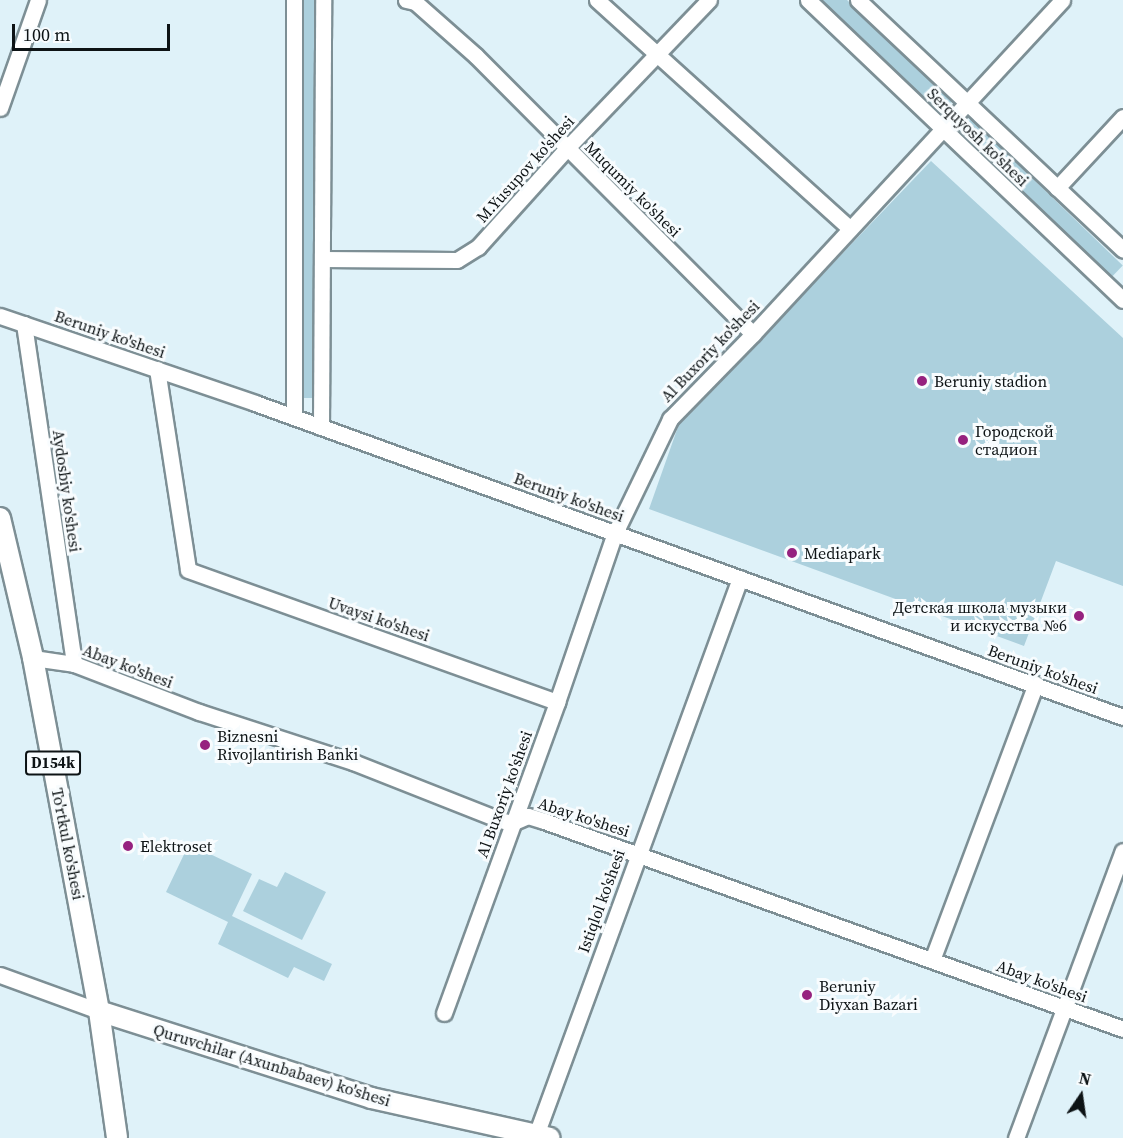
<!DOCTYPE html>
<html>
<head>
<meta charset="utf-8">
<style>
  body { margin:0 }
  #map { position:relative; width:1123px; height:1138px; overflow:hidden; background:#dff2f9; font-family:"Source Serif 4",serif }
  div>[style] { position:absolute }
  .green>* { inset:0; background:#acd0dd; transform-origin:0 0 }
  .roads { filter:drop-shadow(2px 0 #7d8f95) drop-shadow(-2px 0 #7d8f95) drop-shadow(0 2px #7d8f95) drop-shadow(0 -2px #7d8f95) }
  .minor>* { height:15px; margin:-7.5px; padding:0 7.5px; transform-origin:7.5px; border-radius:7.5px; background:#fff }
  .major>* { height:20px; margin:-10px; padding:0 10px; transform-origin:10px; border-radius:10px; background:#fff }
  .dots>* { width:16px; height:16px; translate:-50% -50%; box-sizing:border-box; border:3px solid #f8fcfe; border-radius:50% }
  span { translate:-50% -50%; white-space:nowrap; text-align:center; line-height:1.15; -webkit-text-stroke:6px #f8fcfe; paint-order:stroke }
  .shield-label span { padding:2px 4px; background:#f8fcfe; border:2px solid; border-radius:4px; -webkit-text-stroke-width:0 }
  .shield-label { font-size:15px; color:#0d1315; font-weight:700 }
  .street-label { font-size:16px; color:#0d1315 }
  .poi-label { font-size:16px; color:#0d1315 }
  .left { translate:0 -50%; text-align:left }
  .right { translate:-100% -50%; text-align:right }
  .north { position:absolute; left:1051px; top:1066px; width:60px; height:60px; -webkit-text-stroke:4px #f8fcfe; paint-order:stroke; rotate:13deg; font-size:16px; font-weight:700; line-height:24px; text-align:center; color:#0d1315 }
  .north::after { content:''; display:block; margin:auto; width:21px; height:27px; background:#0d1315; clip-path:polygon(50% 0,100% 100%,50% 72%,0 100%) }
  .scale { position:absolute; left:12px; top:24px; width:158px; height:27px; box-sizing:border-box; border:3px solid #0d1315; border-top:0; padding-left:8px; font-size:18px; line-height:21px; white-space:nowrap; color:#0d1315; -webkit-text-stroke:4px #f8fcfe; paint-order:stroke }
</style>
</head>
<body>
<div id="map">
  <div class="green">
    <div style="left:300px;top:0;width:16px;height:398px"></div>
    <div style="clip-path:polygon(821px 0,847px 0,952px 101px,940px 113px)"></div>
    <div style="left:971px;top:119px;width:211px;height:17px;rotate:44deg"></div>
    <div style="clip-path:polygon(931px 161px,1123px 338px,1123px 586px,1056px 561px,1024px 646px,649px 509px,679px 424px)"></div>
    <div style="clip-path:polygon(189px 844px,252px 874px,232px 916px,332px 964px,324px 981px,294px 967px,288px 978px,218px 944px,228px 922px,166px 892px)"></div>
    <div style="clip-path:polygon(285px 872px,326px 892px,302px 940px,243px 911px,259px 879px,277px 887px)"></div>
  </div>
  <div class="roads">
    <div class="minor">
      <div style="left:294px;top:0;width:417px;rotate:90deg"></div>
      <div style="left:406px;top:0;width:9px;rotate:13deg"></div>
      <div style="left:415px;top:2px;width:81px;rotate:41.5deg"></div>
      <div style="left:476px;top:56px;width:392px;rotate:45.1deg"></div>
      <div style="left:597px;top:0;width:340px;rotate:42.1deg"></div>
      <div style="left:808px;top:0;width:435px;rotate:43.6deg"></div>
      <div style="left:858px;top:0;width:364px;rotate:43.3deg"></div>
      <div style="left:0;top:108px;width:114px;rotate:-70.6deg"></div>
      <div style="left:1057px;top:188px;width:97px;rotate:-47.1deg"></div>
      <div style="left:322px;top:259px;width:135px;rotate:0.4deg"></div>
      <div style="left:457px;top:260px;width:25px;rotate:-32deg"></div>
      <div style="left:478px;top:247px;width:133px;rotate:-48deg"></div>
      <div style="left:567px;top:148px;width:205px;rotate:-46.2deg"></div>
      <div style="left:0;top:316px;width:269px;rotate:18.8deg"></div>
      <div style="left:255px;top:403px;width:923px;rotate:19.89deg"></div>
      <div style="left:24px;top:324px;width:344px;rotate:81.6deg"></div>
      <div style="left:157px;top:369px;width:203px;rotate:81.2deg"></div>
      <div style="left:188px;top:570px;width:392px;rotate:19.7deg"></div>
      <div style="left:321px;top:427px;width:427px;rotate:-89.7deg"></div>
      <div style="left:33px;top:658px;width:41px;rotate:8.3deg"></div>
      <div style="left:74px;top:664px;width:134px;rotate:21deg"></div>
      <div style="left:199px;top:712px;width:162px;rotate:18deg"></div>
      <div style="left:353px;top:762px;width:158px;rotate:21.5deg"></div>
      <div style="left:500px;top:820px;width:12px;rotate:14deg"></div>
      <div style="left:512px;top:823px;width:17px;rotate:-24deg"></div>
      <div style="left:528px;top:816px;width:17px;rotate:17deg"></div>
      <div style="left:544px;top:821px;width:615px;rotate:19.76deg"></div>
      <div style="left:932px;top:960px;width:295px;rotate:-69.4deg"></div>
      <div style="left:0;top:975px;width:105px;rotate:20deg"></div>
      <div style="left:444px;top:1013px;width:331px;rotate:-70deg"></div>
      <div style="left:557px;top:702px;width:179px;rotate:-71.1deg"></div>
      <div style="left:615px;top:533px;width:127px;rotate:-64.2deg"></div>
      <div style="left:670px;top:419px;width:119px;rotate:-45.7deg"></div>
      <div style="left:753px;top:334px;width:455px;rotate:-47.2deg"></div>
      <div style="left:536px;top:1135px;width:593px;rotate:-69.88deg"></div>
      <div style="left:1016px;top:1138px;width:306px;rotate:-69.6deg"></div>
    </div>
    <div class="major">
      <div style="left:0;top:518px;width:144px;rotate:76.7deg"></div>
      <div style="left:33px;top:658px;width:359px;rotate:79.4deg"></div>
      <div style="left:99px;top:1011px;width:128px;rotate:81.9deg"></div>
      <div style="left:99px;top:1011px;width:286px;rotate:17.7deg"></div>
      <div style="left:371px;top:1098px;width:183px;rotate:12.6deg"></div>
    </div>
  </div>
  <div class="dots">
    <div style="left:922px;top:381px;background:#96227f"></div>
    <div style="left:963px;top:440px;background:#96227f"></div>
    <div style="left:792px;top:553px;background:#96227f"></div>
    <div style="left:1079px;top:616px;background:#96227f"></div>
    <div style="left:205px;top:745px;background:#96227f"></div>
    <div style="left:128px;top:846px;background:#96227f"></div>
    <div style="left:807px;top:995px;background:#96227f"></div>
  </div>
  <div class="shield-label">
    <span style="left:53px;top:763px">D154k</span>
  </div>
  <div class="street-label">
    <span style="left:978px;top:137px;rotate:44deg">Serquyosh ko'shesi</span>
    <span style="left:525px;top:169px;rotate:-48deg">M.Yusupov ko'shesi</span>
    <span style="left:633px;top:189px;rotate:45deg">Muqumiy ko'shesi</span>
    <span style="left:110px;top:334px;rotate:19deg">Beruniy ko'shesi</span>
    <span style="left:710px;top:351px;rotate:-46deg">Al Buxoriy ko'shesi</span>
    <span style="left:67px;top:491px;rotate:82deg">Aydosbiy ko'shesi</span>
    <span style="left:569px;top:497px;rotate:20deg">Beruniy ko'shesi</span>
    <span style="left:379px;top:619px;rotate:19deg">Uvaysi ko'shesi</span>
    <span style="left:128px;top:666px;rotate:21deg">Abay ko'shesi</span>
    <span style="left:1043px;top:669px;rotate:20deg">Beruniy ko'shesi</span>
    <span style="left:504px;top:794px;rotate:-70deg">Al Buxoriy ko'shesi</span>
    <span style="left:584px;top:817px;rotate:18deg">Abay ko'shesi</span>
    <span style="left:68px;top:844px;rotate:79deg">To'rtkul ko'shesi</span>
    <span style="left:601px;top:901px;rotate:-70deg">Istiqlol ko'shesi</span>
    <span style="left:1042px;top:981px;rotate:20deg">Abay ko'shesi</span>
    <span style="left:272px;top:1065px;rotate:17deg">Quruvchilar (Axunbabaev) ko'shesi</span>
  </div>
  <div class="poi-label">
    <span class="left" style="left:934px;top:381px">Beruniy stadion</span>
    <span class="left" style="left:975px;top:440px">Городской<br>стадион</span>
    <span class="left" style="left:804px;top:553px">Mediapark</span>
    <span class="right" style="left:1067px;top:616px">Детская школа музыки<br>и искусства №6</span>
    <span class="left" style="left:217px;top:745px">Biznesni<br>Rivojlantirish Banki</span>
    <span class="left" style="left:140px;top:846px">Elektroset</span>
    <span class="left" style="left:819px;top:995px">Beruniy<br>Diyxan Bazari</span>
  </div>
  <div class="north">N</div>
  <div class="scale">100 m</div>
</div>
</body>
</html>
